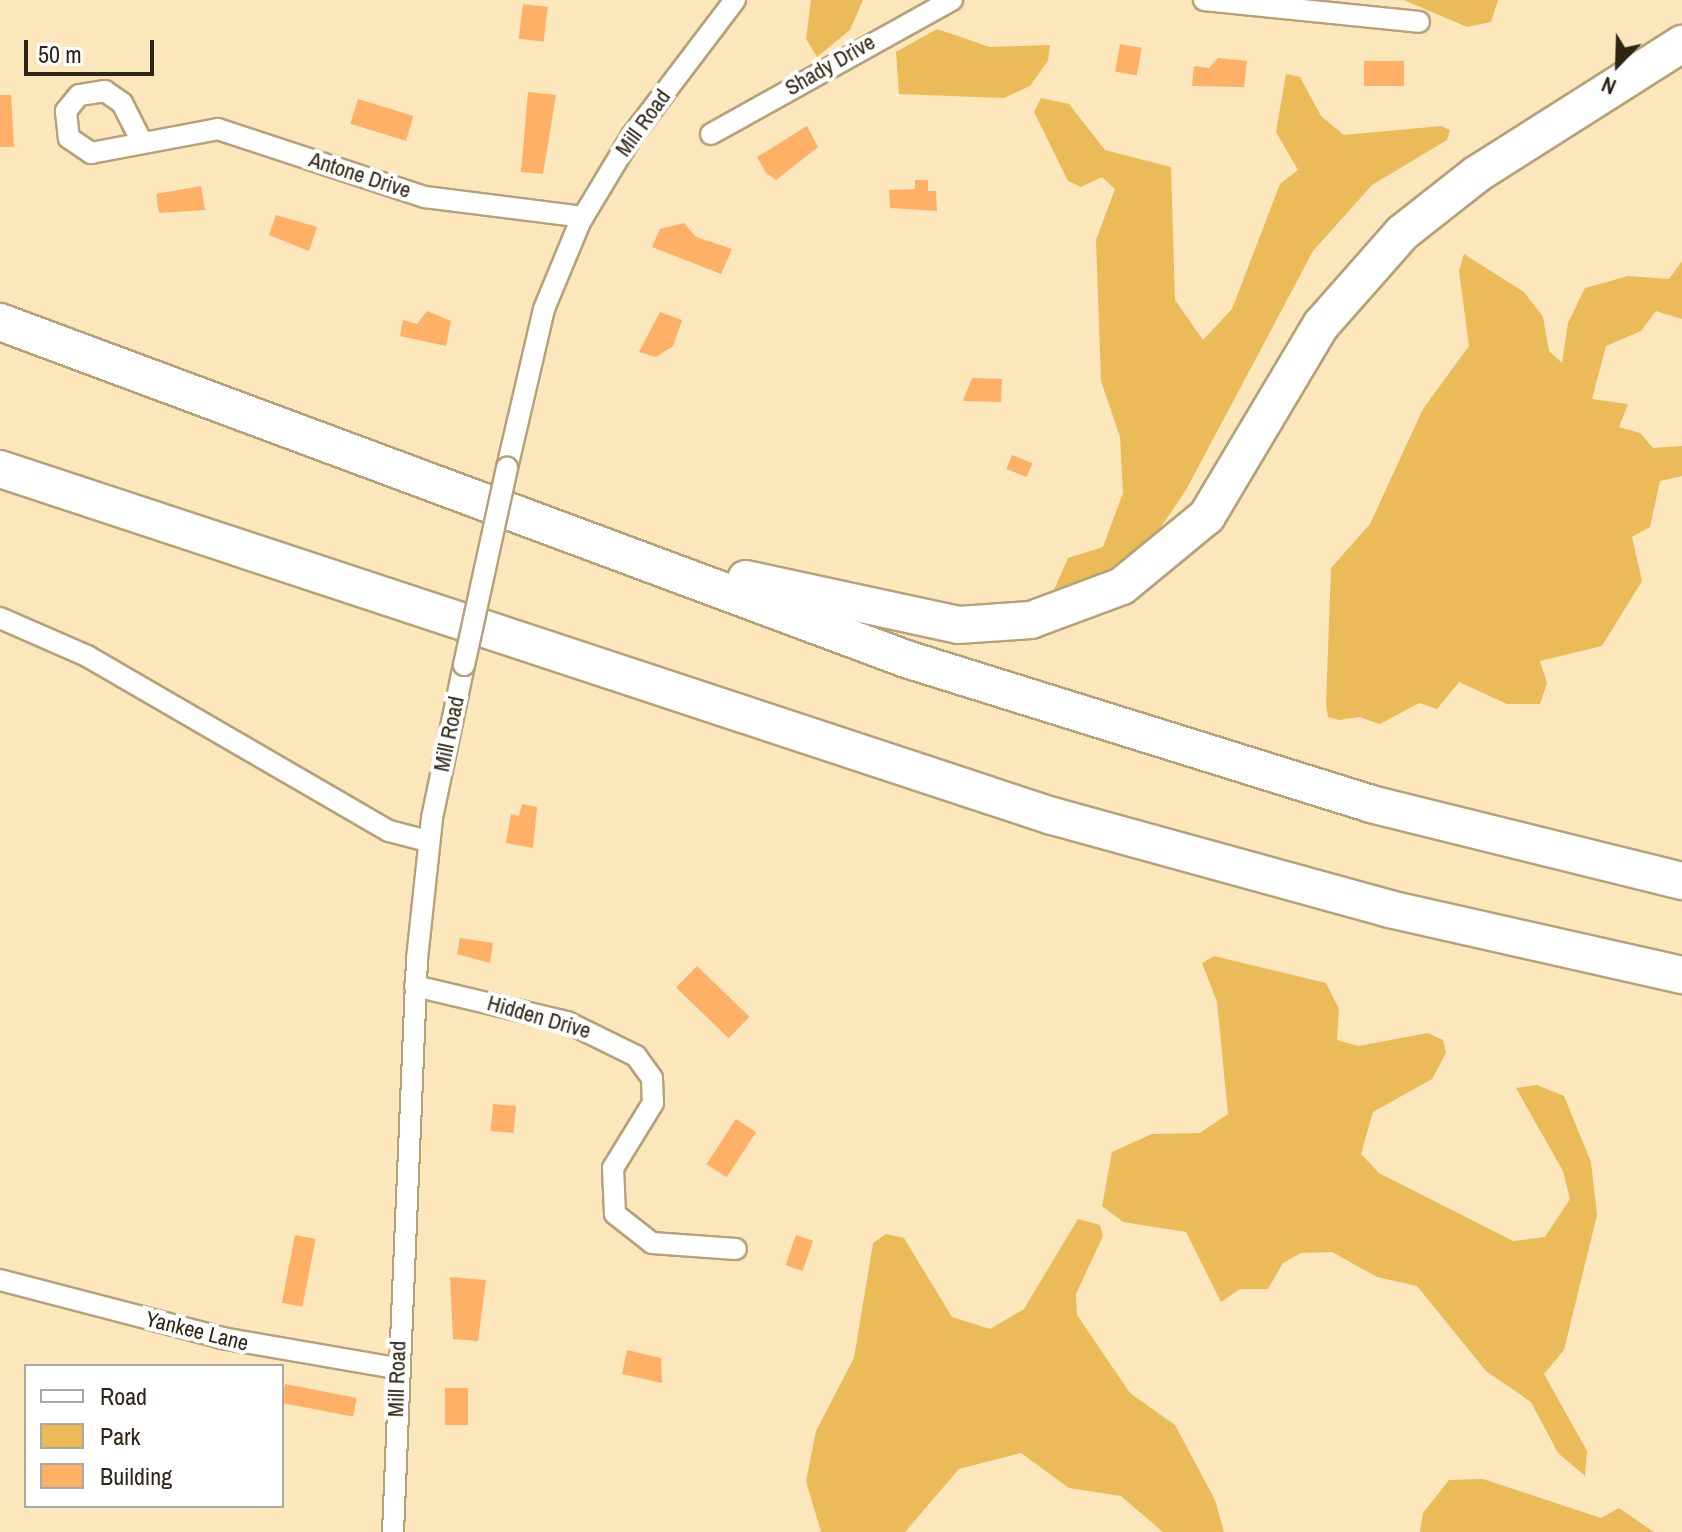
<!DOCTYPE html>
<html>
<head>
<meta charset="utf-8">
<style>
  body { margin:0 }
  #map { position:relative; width:1682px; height:1532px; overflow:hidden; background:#fce6bc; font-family:"Archivo Narrow",sans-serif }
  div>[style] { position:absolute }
  .green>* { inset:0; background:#ebbb5a }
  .building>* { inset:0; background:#feb067; transform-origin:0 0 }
  .roads { filter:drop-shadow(2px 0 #b6a179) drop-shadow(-2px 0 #b6a179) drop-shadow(0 2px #b6a179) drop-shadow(0 -2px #b6a179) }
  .street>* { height:20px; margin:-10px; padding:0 10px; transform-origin:10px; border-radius:10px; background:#fff }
  .highway>* { height:36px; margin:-18px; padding:0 18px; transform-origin:18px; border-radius:18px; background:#fff }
  .bridges { filter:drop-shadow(2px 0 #b6a179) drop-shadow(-2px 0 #b6a179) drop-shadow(0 2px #b6a179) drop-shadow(0 -2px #b6a179) }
  .street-bridge>* { height:20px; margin:-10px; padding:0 10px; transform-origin:10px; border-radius:10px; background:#fff }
  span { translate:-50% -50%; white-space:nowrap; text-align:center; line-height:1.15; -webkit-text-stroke:8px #fff; paint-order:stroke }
  .street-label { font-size:22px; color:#2e2515 }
  .legend { position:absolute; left:24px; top:1364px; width:260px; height:144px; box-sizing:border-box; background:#fff; border:2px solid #aba8a1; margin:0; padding:10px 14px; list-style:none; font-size:24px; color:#2e2515 }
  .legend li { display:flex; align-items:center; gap:16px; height:40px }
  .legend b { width:40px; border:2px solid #aba8a1 }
  .north { position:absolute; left:1578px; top:24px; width:80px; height:80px; -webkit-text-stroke:6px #fff; paint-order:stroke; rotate:203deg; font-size:22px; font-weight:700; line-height:32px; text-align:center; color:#2e2515 }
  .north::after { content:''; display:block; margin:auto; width:28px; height:36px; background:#2e2515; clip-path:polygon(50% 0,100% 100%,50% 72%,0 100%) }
  .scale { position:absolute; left:24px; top:40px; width:130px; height:36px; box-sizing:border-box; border:4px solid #2e2515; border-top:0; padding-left:10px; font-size:24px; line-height:28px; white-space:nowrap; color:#2e2515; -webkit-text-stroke:6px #fff; paint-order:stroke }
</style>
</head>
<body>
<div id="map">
  <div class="green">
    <div style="clip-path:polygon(811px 0,863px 0,850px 30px,817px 57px,806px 39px)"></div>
    <div style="clip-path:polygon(1404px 0,1498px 0,1491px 22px,1467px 27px)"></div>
    <div style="clip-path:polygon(937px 29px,990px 47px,1050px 45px,1048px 61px,1030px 86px,1004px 98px,899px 94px,896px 52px)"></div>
    <div style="clip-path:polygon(1286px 74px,1300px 77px,1321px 116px,1344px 135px,1441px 126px,1450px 130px,1447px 140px,1372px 185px,1313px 251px,1186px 490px,1140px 558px,1089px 596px,1053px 592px,1068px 558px,1103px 547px,1123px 493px,1120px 437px,1101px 381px,1096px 240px,1115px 189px,1102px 177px,1081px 187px,1068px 181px,1034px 112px,1041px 98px,1069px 104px,1105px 150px,1171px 167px,1175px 300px,1203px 340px,1232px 309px,1280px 184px,1298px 170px,1276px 132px)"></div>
    <div style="clip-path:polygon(1464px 254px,1524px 292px,1543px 317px,1549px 351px,1562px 363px,1568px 323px,1585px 288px,1628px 276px,1669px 279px,1682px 261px,1682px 319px,1656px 311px,1641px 331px,1606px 346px,1592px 399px,1628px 404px,1619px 427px,1640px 433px,1653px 448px,1682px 446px,1682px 476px,1660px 481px,1650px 527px,1632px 537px,1642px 581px,1602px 646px,1540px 661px,1547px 683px,1540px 704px,1507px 704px,1459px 682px,1437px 709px,1419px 703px,1380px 724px,1359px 717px,1339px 720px,1328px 717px,1326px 704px,1331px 568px,1370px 524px,1423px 409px,1469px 346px,1459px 271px)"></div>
    <div style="clip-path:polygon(1214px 956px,1326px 983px,1339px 1009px,1337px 1040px,1358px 1046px,1428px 1033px,1443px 1040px,1446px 1053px,1432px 1079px,1373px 1112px,1361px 1154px,1379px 1173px,1513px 1241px,1545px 1237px,1570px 1199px,1563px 1171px,1516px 1088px,1537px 1085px,1564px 1096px,1591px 1162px,1597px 1215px,1564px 1350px,1544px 1374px,1587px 1451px,1585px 1476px,1558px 1453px,1531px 1402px,1486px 1371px,1417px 1286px,1377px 1277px,1332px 1252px,1301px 1253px,1283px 1263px,1268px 1289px,1240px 1289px,1221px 1302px,1186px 1232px,1123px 1222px,1102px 1206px,1112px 1152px,1152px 1134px,1200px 1133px,1228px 1114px,1217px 1002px,1202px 963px)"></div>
    <div style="clip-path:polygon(1078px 1219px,1100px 1225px,1103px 1236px,1076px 1294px,1077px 1315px,1130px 1393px,1175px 1425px,1215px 1500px,1224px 1532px,1163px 1532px,1121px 1496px,1069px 1488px,1021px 1453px,959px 1469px,905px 1532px,821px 1532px,806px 1481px,816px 1431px,854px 1358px,873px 1243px,886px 1234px,904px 1238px,952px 1317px,990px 1329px,1024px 1309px)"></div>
    <div style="clip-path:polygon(1483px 1479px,1601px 1518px,1619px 1508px,1654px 1532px,1420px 1532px,1423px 1513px,1449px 1480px)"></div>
  </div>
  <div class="building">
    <div style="left:523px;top:4px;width:25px;height:35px;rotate:7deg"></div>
    <div style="left:1120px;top:44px;width:22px;height:28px;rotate:10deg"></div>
    <div style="clip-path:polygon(1218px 58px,1247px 61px,1244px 87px,1192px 86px,1194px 66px,1209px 68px)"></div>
    <div style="left:1404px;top:61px;width:25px;height:40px;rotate:90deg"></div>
    <div style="clip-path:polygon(528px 92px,556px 95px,543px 174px,521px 172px)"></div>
    <div style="clip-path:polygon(0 95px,11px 95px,14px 147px,0 147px)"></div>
    <div style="left:358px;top:99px;width:58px;height:26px;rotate:17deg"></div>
    <div style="clip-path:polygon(807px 126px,818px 147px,776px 180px,766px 173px,757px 157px)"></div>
    <div style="clip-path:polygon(915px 180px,928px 180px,928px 191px,936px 191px,937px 211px,890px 208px,889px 190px,915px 189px)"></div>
    <div style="clip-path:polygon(201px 186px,205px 210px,159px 213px,156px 194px)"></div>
    <div style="clip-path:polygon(276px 215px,317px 227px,309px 251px,269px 235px)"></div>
    <div style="clip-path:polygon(684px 223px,696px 237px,732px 249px,721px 274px,652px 247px,660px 229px)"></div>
    <div style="clip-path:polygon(427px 311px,451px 321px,446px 346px,400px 336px,403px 320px,417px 324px)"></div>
    <div style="clip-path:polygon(660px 312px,682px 320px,673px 346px,656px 357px,639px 352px)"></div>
    <div style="clip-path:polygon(972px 378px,1002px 379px,1001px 402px,963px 401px)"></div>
    <div style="left:1012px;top:455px;width:22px;height:15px;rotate:22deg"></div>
    <div style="clip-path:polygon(522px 804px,537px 807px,533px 848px,506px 843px,511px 814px,519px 816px)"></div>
    <div style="clip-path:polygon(460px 938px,493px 943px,490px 963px,457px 954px)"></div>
    <div style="left:697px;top:966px;width:73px;height:30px;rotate:44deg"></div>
    <div style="left:493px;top:1104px;width:23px;height:27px;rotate:5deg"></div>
    <div style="left:736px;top:1119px;width:24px;height:54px;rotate:33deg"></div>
    <div style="left:295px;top:1235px;width:21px;height:69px;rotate:11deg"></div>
    <div style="left:796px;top:1235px;width:18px;height:32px;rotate:19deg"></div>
    <div style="clip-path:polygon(450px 1277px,486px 1280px,478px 1341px,453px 1339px)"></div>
    <div style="clip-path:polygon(627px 1350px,661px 1358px,662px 1383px,622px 1374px)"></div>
    <div style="left:285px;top:1384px;width:73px;height:19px;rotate:11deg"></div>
    <div style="left:445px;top:1388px;width:23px;height:37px"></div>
  </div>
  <div class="roads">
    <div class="street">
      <div style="left:1204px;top:0;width:216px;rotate:5.8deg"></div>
      <div style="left:711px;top:134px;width:276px;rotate:-29.1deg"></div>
      <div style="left:142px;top:142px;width:44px;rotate:-117.1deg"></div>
      <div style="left:122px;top:103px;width:21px;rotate:-145deg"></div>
      <div style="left:105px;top:91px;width:26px;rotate:171deg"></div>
      <div style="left:79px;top:95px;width:21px;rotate:129deg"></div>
      <div style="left:66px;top:111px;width:27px;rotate:84deg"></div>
      <div style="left:69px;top:138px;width:27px;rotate:34deg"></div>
      <div style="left:91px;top:153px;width:129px;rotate:-10.7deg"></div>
      <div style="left:218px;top:129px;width:218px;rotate:18.2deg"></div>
      <div style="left:425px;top:197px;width:159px;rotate:7.2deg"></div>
      <div style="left:507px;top:468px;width:163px;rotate:-76.9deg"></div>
      <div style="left:544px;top:309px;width:94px;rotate:-67.5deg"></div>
      <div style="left:580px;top:222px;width:99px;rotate:-59deg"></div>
      <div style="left:631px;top:137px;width:172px;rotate:-52.8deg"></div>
      <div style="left:0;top:618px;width:95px;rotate:23.6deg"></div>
      <div style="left:87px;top:656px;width:349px;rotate:30.1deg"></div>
      <div style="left:389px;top:831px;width:40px;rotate:14.4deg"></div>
      <div style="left:415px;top:986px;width:156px;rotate:13.3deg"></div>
      <div style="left:567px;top:1022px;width:77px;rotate:26.2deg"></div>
      <div style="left:636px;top:1056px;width:27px;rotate:54deg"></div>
      <div style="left:652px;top:1078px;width:25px;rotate:88deg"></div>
      <div style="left:653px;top:1103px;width:76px;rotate:121.6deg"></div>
      <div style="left:613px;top:1168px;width:46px;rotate:87.5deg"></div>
      <div style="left:615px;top:1214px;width:47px;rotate:38.1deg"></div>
      <div style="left:652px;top:1243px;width:84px;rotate:4.1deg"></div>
      <div style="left:0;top:1280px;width:229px;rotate:14.6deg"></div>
      <div style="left:222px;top:1338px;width:177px;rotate:9.8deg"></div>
      <div style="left:393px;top:1532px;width:574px;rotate:-87.6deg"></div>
      <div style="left:417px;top:959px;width:142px;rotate:-83.9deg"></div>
      <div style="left:432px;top:818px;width:156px;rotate:-78.2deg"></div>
    </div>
    <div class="highway">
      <div style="left:0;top:322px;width:967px;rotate:20.4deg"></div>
      <div style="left:906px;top:659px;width:487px;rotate:17.3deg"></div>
      <div style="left:1371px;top:804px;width:320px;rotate:13.9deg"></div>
      <div style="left:0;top:469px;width:1108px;rotate:18.26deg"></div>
      <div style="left:1052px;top:816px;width:350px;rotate:15.4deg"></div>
      <div style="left:1389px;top:909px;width:300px;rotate:12.7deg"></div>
      <div style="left:746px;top:579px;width:217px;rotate:12.2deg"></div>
      <div style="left:958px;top:625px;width:73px;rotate:-3.9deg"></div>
      <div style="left:1031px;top:620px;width:97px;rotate:-20.5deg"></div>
      <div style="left:1122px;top:586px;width:110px;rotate:-39.5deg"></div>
      <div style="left:1207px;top:516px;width:222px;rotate:-59.2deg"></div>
      <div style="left:1321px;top:325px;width:123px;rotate:-48.6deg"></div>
      <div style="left:1402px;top:233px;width:95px;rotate:-38.2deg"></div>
      <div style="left:1477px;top:174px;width:243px;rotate:-32.4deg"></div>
    </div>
  </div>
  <div class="bridges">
    <div class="street-bridge">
      <div style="left:464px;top:665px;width:202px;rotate:-77.7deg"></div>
    </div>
  </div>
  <div class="street-label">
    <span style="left:830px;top:65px;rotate:-30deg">Shady Drive</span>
    <span style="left:643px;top:123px;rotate:-54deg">Mill Road</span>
    <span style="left:360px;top:175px;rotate:18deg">Antone Drive</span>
    <span style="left:449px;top:734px;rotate:-78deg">Mill Road</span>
    <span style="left:539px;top:1017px;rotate:16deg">Hidden Drive</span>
    <span style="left:197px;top:1331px;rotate:14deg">Yankee Lane</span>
    <span style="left:397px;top:1379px;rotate:-88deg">Mill Road</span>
  </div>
  <ul class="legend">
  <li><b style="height:10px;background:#fff"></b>Road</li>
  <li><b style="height:22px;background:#ebbb5a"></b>Park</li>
  <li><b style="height:22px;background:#feb067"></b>Building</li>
  </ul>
  <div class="north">N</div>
  <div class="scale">50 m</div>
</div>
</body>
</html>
